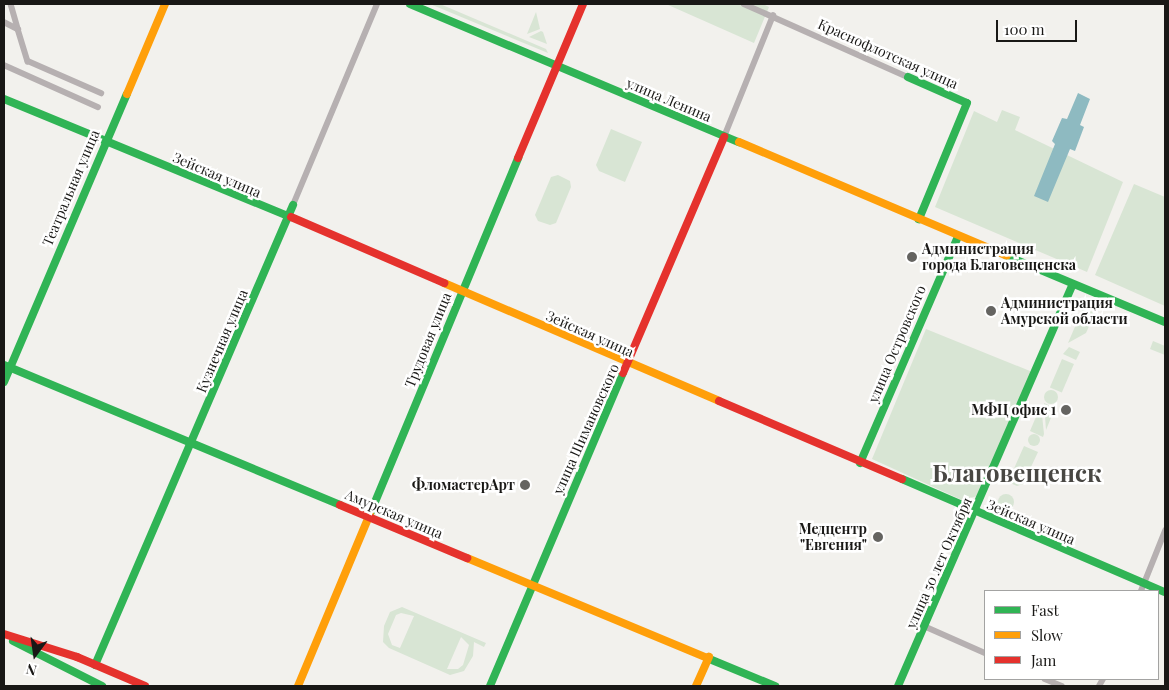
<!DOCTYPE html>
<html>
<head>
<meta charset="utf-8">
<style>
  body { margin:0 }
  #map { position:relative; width:1169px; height:690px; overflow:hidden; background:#f2f1ed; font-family:"Playfair Display",serif }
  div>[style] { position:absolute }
  .green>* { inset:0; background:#d8e5d4; transform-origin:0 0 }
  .round { border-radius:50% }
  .water>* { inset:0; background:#8ebac1 }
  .street>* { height:5.5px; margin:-2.75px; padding:0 2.75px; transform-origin:2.75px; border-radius:2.75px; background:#b6b0b1 }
  .fast>* { height:8px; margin:-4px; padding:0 4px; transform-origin:4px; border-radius:4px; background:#30b455 }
  .slow>* { height:8px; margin:-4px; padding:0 4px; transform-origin:4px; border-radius:4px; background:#ff9f0a }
  .jam>* { height:8px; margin:-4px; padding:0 4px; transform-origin:4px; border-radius:4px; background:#e5322d }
  .dots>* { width:14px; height:14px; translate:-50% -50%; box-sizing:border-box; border:2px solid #fff; border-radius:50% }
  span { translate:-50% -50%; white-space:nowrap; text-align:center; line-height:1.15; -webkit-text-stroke:5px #fff; paint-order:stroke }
  .street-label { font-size:14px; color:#191816 }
  .poi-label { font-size:14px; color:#191816; font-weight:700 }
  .left { translate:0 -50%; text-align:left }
  .right { translate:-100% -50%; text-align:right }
  .town-label { font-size:24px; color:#484743; font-weight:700 }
  .frame { position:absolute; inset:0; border:5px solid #191816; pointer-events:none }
  .legend { position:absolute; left:984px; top:590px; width:175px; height:90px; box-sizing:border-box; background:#fff; border:1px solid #a3a3a2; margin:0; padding:6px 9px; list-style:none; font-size:15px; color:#191816 }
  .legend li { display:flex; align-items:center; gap:10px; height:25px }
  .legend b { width:25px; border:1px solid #a3a3a2 }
  .north { position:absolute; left:10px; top:630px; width:50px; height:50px; -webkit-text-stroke:4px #fff; paint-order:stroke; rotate:194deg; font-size:14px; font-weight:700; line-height:20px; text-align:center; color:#191816 }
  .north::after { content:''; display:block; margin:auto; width:18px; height:22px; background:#191816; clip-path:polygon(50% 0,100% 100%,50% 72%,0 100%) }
  .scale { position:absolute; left:996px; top:20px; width:81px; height:22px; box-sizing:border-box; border:2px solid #191816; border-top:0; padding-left:6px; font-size:15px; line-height:18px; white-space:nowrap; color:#191816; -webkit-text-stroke:4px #fff; paint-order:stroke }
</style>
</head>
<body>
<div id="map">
  <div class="green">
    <div style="clip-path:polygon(430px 4px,440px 4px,546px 49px,548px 53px)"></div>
    <div style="clip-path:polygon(666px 4px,763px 4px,769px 7px,754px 43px)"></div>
    <div style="clip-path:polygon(536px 12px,540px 29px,527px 34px)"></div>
    <div style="clip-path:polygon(541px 31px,543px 32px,547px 44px,529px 37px)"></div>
    <div style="clip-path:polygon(1002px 110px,1020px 117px,1015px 130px,1123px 182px,1087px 272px,935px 207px,974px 111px,997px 122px)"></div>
    <div style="clip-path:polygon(611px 129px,642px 142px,625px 182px,599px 171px,596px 165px)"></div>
    <div style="clip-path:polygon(558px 175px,570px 181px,571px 187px,556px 223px,550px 225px,538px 221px,535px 215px,551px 177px)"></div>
    <div style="clip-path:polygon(1134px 184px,1165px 197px,1165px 306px,1095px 275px)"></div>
    <div style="clip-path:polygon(1083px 308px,1095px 313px,1086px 333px,1068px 343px)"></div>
    <div style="clip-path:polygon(926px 329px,1030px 371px,1032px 376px,978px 496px,962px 500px,872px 459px)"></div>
    <div style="clip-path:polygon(1153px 341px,1165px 346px,1165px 355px,1150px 349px)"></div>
    <div style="clip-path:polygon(1069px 347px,1080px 352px,1076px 360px,1063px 354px)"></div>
    <div style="left:1062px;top:359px;width:13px;height:31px;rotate:23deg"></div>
    <div class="round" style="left:1044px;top:390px;width:14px;height:14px"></div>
    <div style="clip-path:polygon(1044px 403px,1055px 408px,1046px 430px)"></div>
    <div style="clip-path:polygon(1041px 405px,1044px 434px,1043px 437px,1030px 431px)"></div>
    <div class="round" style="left:1028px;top:434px;width:12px;height:12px"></div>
    <div style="clip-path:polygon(1024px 446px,1038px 452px,1023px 484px,1017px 486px,1008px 482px)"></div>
    <div class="round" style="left:998px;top:494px;width:16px;height:16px"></div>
    <div style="clip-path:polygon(evenodd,402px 607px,486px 643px,484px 647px,474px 642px,473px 656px,464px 671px,450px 675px,389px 648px,383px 642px,384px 626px,390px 612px,402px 607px,401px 613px,414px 616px,400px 648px,392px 645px,388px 634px,396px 615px,401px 613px,402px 607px,461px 637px,469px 645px,463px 665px,458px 669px,447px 669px,461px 637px)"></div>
  </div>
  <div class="water">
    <div style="clip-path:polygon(1078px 93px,1090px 99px,1080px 125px,1084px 127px,1075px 151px,1070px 149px,1048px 202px,1034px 196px,1055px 144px,1052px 141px,1062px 118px,1067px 119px)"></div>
  </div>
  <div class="street">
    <div style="left:11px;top:4px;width:26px;rotate:74deg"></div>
    <div style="left:744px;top:4px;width:180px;rotate:24deg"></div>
    <div style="left:4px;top:22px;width:16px;rotate:27deg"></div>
    <div style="left:18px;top:29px;width:34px;rotate:73deg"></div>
    <div style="left:28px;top:61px;width:80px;rotate:23.7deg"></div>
    <div style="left:4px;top:65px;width:103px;rotate:24.1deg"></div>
    <div style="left:724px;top:137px;width:131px;rotate:-68deg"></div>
    <div style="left:293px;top:205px;width:218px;rotate:-67.3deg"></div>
    <div style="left:1141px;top:591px;width:65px;rotate:-68.2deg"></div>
    <div style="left:924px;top:626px;width:67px;rotate:23.9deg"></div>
    <div style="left:1045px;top:679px;width:18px;rotate:22deg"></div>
    <div style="left:1099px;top:686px;width:8px;rotate:-60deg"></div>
  </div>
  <div class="fast">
    <div style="left:410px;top:4px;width:357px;rotate:22.8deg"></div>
    <div style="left:908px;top:77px;width:64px;rotate:23.8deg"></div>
    <div style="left:967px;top:103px;width:126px;rotate:112.5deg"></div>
    <div style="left:4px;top:99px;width:310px;rotate:22.4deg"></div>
    <div style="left:1007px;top:256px;width:171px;rotate:22.7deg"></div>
    <div style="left:4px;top:365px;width:364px;rotate:22.6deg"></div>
    <div style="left:4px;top:382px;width:313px;rotate:-66.9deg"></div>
    <div style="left:860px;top:463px;width:247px;rotate:-66.6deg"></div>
    <div style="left:902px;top:479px;width:286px;rotate:23.3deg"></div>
    <div style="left:370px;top:514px;width:386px;rotate:-67.4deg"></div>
    <div style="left:13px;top:641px;width:100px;rotate:26.8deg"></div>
    <div style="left:707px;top:658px;width:74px;rotate:22.4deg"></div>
    <div style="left:95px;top:665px;width:501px;rotate:-66.71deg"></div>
    <div style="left:490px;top:686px;width:340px;rotate:-67deg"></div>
    <div style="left:898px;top:686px;width:438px;rotate:-66.5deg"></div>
  </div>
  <div class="slow">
    <div style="left:127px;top:94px;width:98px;rotate:-67.1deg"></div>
    <div style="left:739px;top:142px;width:291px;rotate:23deg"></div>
    <div style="left:444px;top:283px;width:299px;rotate:23.2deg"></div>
    <div style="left:467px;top:558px;width:260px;rotate:22.6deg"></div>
    <div style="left:298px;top:686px;width:186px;rotate:-67.3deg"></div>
    <div style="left:696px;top:686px;width:32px;rotate:-66deg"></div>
  </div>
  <div class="jam">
    <div style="left:518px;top:158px;width:167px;rotate:-67.1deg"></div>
    <div style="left:291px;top:217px;width:167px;rotate:23.3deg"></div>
    <div style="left:623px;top:373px;width:257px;rotate:-66.8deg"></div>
    <div style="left:719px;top:401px;width:199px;rotate:23.1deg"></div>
    <div style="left:340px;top:505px;width:138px;rotate:22.7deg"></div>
    <div style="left:4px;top:634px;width:77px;rotate:17.5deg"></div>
    <div style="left:77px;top:657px;width:74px;rotate:23.1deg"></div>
  </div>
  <div class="dots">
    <div style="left:912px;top:257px;background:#656461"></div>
    <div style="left:991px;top:311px;background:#656461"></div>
    <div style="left:1066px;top:410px;background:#656461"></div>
    <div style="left:525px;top:485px;background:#656461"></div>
    <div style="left:878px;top:537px;background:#656461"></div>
  </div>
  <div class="street-label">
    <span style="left:888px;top:54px;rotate:24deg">Краснофлотская улица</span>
    <span style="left:669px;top:100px;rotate:23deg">улица Ленина</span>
    <span style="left:217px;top:175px;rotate:23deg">Зейская улица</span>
    <span style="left:71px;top:188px;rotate:-67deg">Театральная улица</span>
    <span style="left:590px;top:334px;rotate:24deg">Зейская улица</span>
    <span style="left:428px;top:340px;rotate:-68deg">Трудовая улица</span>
    <span style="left:222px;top:341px;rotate:-67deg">Кузнечная улица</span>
    <span style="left:897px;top:344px;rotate:-67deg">улица Островского</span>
    <span style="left:586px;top:429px;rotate:-66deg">улица Шимановского</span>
    <span style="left:394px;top:514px;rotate:23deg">Амурская улица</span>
    <span style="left:1031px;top:522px;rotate:23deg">Зейская улица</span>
    <span style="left:939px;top:563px;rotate:-66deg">улица 50 лет Октября</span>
  </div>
  <div class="poi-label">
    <span class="left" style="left:922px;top:257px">Администрация<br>города Благовещенска</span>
    <span class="left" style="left:1001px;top:311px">Администрация<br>Амурской области</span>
    <span class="right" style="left:1056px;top:410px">МФЦ офис 1</span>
    <span class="right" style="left:515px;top:485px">ФломастерАрт</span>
    <span class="right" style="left:867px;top:537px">Медцентр<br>"Евгения"</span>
  </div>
  <div class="town-label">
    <span style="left:1017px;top:473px">Благовещенск</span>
  </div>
  <div class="frame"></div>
  <ul class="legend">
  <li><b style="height:6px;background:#30b455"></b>Fast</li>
  <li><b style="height:6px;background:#ff9f0a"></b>Slow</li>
  <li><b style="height:6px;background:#e5322d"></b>Jam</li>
  </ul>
  <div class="north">N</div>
  <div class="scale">100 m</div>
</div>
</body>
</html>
